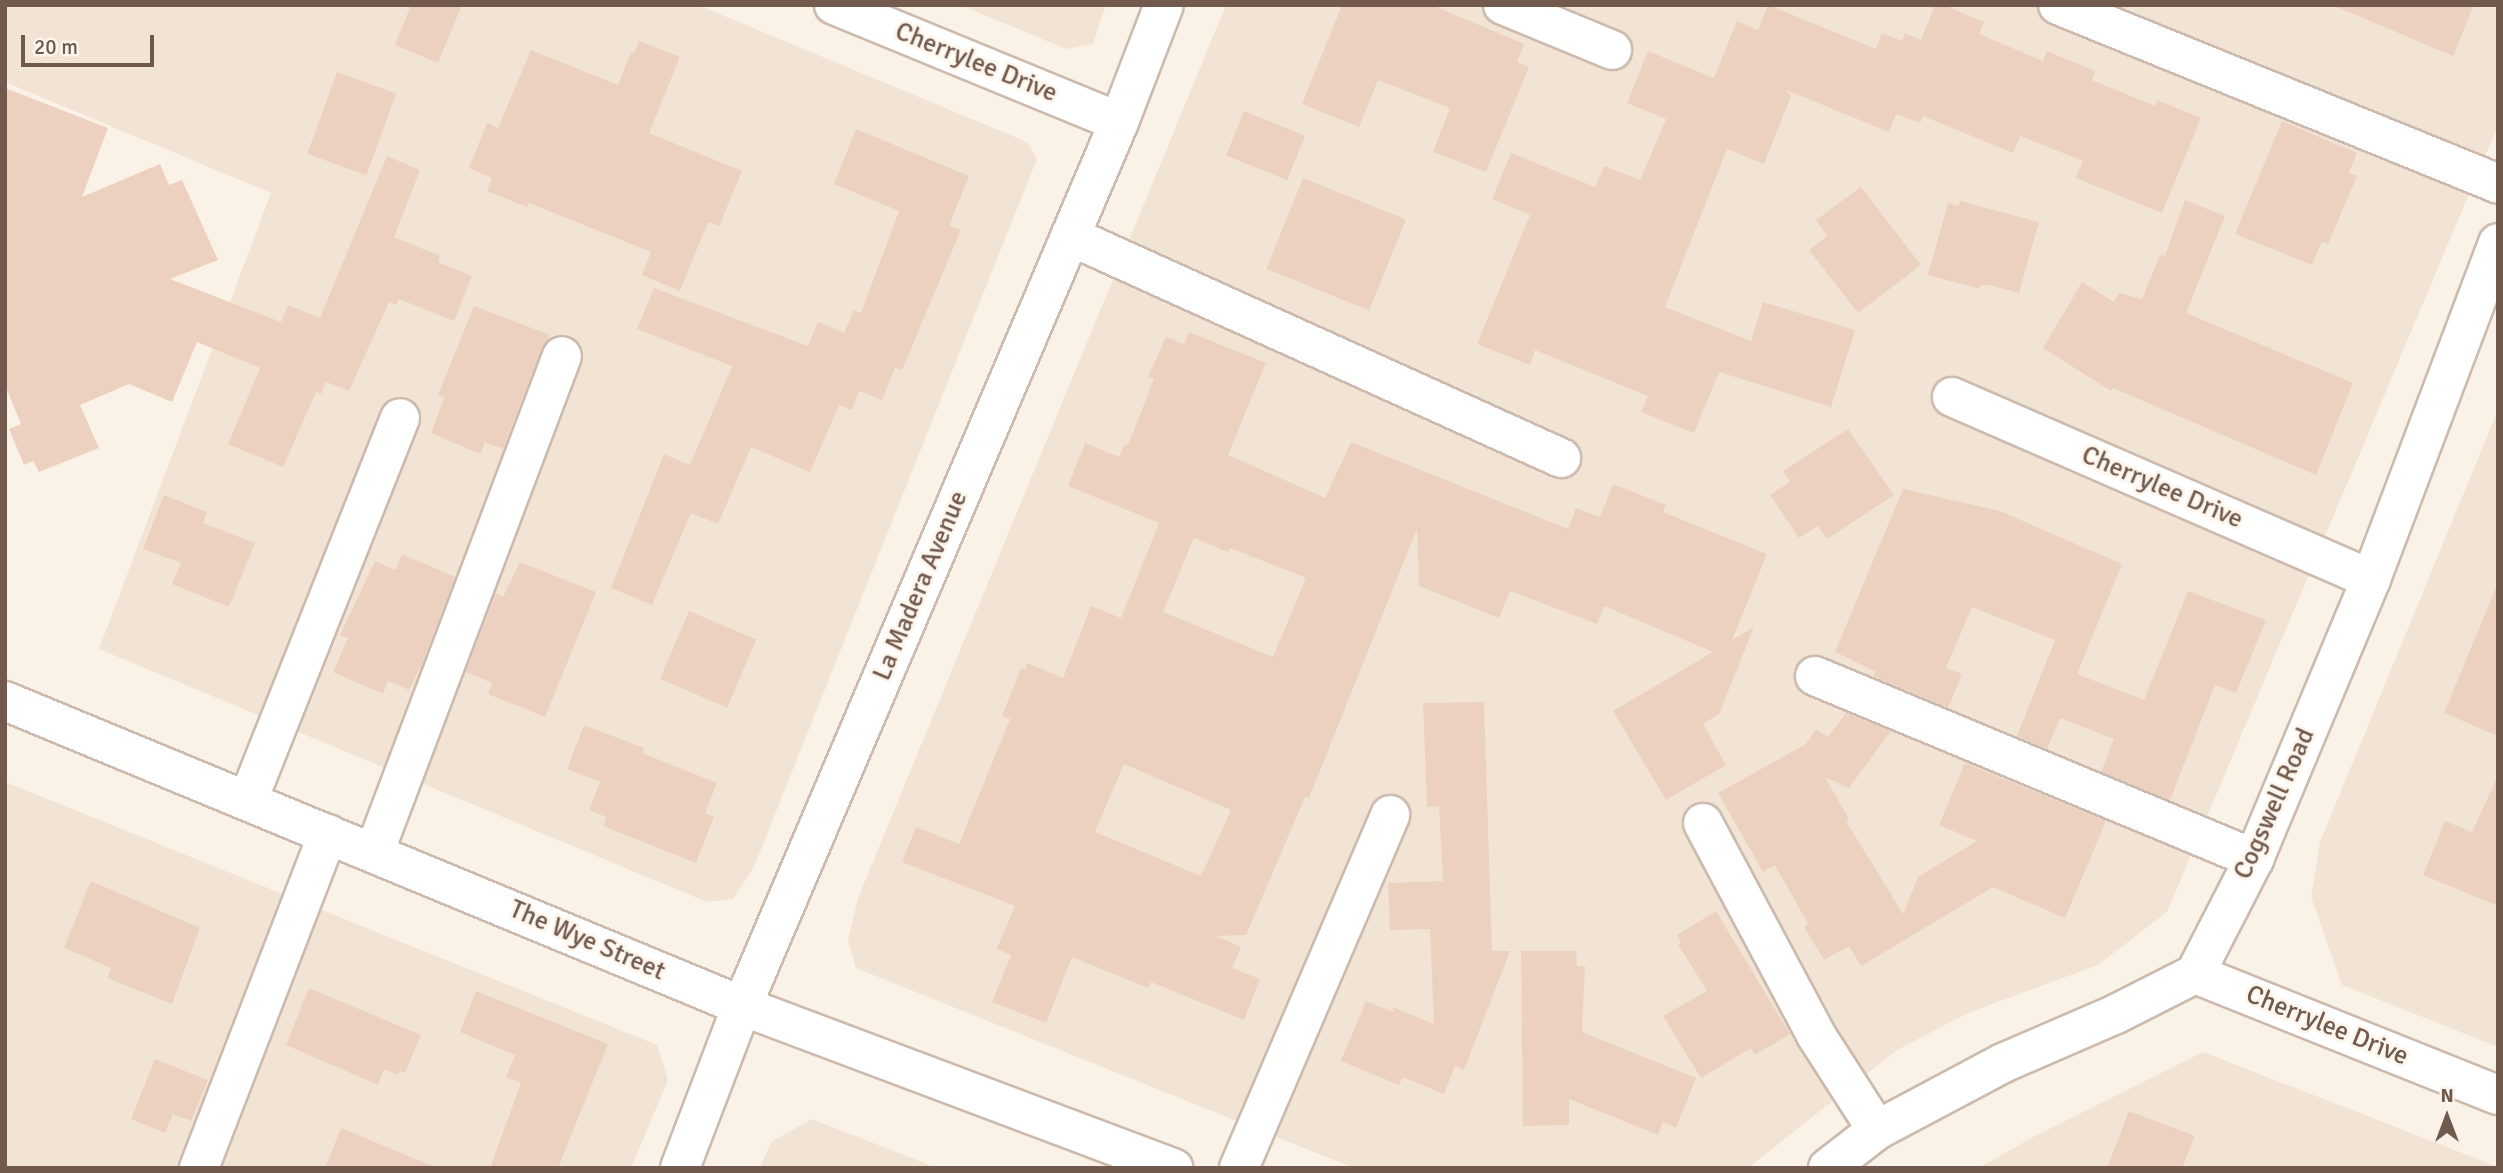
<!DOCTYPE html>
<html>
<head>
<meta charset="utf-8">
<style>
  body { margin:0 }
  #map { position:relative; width:2503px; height:1173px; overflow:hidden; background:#faf2e6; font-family:Signika,sans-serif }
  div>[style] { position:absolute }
  .residential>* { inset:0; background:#f1e4d5 }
  .building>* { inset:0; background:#edd1c0; transform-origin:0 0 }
  .roads { filter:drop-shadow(2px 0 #cbbaad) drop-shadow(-2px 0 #cbbaad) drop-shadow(0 2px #cbbaad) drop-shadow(0 -2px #cbbaad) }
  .minor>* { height:38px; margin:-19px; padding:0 19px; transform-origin:19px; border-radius:19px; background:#fff }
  span { translate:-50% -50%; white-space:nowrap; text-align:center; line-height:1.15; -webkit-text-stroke:6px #fdf6ec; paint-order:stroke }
  .street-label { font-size:26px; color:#71594d }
  .frame { position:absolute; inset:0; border:7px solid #71594d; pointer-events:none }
  .north { position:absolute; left:2412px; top:1082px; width:70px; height:70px; -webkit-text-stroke:5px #fdf6ec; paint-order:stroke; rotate:0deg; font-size:19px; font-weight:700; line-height:28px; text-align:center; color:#71594d }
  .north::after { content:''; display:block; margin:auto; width:24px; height:32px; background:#71594d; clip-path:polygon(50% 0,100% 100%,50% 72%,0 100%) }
  .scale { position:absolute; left:21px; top:35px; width:133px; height:32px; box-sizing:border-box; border:4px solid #71594d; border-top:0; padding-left:9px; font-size:21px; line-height:24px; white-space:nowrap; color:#71594d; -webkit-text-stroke:5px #fdf6ec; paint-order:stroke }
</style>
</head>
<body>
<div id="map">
  <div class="residential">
    <div style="clip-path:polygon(5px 5px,698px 5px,1027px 142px,1037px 159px,754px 867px,733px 899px,707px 902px,99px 649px,271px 193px,5px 82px)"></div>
    <div style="clip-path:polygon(960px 5px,1106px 5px,1093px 44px,1066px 49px)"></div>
    <div style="clip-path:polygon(1226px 5px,2498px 5px,2498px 125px,2167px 912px,2098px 965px,1968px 1013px,1897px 1050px,1748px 1168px,1354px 1168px,856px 968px,848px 939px,858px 898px)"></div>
    <div style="clip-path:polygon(2498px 410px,2498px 1047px,2342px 985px,2311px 897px,2320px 842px)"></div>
    <div style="clip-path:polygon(5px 782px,657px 1045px,668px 1080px,631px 1168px,5px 1168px)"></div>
    <div style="clip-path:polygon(2203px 1052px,2498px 1167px,2498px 1168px,1979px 1168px,2035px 1136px)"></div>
    <div style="clip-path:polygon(812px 1119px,937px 1168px,760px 1168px,771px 1142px)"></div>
  </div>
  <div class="building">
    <div style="clip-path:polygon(411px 5px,462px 5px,438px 63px,395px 45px)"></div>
    <div style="clip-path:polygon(1342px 5px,1432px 5px,1524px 44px,1517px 62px,1529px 67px,1486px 172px,1433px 152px,1450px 108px,1378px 80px,1359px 127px,1302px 104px)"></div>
    <div style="clip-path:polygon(1768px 5px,1876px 49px,1882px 33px,1902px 41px,1905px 33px,1921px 40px,1935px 5px,1944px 5px,1984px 22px,1979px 34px,2043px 61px,2047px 51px,2095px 71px,2092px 80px,2155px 106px,2157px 100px,2201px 118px,2162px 213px,2076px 178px,2083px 161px,2020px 136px,2013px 153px,1923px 116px,1920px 123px,1896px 114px,1889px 132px,1786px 90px,1791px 96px,1764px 164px,1727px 149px,1665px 307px,1751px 341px,1763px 302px,1855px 330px,1831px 407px,1719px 372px,1694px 433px,1641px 412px,1648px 396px,1535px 350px,1530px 365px,1477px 344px,1530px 215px,1492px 199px,1511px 153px,1595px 187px,1604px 166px,1640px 180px,1666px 119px,1627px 103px,1648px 51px,1714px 78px,1737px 21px,1758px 30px)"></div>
    <div style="clip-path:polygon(2332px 5px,2474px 5px,2453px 56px)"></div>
    <div style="clip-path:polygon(639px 41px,680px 57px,649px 133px,742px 171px,719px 226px,708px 222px,680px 291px,642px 275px,651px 252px,529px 203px,527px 207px,487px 191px,492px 178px,469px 168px,487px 123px,498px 128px,531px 50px,618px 85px,631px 52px,634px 53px)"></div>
    <div style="left:337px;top:72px;width:63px;height:87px;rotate:20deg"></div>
    <div style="clip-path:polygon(5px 88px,108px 128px,82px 197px,160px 164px,169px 185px,182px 180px,218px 260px,170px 279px,281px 322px,288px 305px,320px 318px,387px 156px,420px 170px,394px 237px,440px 256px,438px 262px,472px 276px,454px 321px,399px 299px,396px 305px,389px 302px,349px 391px,326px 382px,321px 394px,316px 392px,283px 467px,228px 444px,260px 368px,197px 342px,172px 402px,129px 384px,80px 405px,99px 448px,39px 472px,33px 461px,24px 465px,9px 429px,21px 424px,5px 385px)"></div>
    <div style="left:1244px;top:111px;width:66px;height:48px;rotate:22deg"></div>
    <div style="clip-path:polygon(2282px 121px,2357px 153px,2349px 173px,2357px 176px,2328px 244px,2322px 241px,2312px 265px,2235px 234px)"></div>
    <div style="clip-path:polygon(856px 129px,969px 176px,949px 226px,961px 230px,902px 370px,895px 367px,882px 400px,859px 391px,852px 410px,839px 405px,810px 472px,751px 447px,718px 524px,691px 513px,652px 605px,611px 588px,664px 454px,690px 465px,732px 366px,637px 329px,654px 288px,808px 346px,818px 322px,844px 333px,854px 310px,861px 313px,899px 211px,834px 184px)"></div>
    <div style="left:1303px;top:178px;width:111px;height:98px;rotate:22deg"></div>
    <div style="clip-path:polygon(1861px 187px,1921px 265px,1858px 313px,1809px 250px,1827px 236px,1816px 220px)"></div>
    <div style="clip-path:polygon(2185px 200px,2225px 216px,2186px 313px,2353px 383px,2316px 475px,2113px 388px,2111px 391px,2043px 348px,2082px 282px,2114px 302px,2119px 293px,2142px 299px,2160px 255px,2165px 256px)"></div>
    <div style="clip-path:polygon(1960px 201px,2039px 222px,2019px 293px,1989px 285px,1981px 285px,1980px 289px,1928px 275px,1948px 203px,1959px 206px)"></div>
    <div style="clip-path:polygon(474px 306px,550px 335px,542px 348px,503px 449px,485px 442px,480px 454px,431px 433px,444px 398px,438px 395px)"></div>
    <div style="clip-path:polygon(evenodd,1189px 332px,1266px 363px,1228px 455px,1325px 498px,1351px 442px,1568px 529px,1576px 508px,1600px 517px,1613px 484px,1666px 505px,1663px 512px,1767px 554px,1732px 640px,1754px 627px,1719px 714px,1703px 724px,1726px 765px,1666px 800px,1613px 711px,1713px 652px,1604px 606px,1597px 624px,1510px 591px,1499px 618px,1419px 586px,1417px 529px,1309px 798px,1305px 797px,1246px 935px,1216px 936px,1241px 947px,1232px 968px,1260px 979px,1244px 1020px,1151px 982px,1148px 988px,1072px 957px,1046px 1023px,992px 1002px,1011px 955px,997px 949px,1015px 906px,902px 862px,916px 827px,959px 844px,1010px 719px,1002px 716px,1021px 668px,1025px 670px,1027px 663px,1063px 678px,1091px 606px,1121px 618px,1159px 523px,1068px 486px,1085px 443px,1119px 457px,1125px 444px,1128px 445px,1154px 379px,1148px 377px,1166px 337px,1184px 344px,1189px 332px,1194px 538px,1228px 552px,1230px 548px,1306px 578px,1273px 657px,1163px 612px,1194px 538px,1189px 332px,1124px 764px,1231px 810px,1201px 876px,1095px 832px,1124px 764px)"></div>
    <div style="clip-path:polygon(1848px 429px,1894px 495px,1827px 539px,1818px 526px,1799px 538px,1770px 495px,1790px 482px,1783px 471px)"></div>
    <div style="clip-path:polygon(1903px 489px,2000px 511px,2122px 564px,2077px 674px,2144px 700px,2188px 591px,2266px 620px,2236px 693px,2215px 685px,2170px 800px,2101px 772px,2114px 739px,2060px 718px,2047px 749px,2017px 736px,2055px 640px,1972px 607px,1946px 668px,1962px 674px,1948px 708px,1873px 676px,1876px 672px,1835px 652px)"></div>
    <div style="clip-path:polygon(164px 495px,207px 512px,203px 523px,255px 543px,229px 607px,172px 584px,181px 563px,143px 549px)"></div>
    <div style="clip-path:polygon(402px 554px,455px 577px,422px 664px,409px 690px,388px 681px,383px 694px,333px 672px,348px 638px,340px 635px,375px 561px,396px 570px)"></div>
    <div style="clip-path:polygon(520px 562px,596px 592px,545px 717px,488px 694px,492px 683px,466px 672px,496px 593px,503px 597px)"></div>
    <div style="clip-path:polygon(2497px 585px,2498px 585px,2498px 736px,2444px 713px)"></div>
    <div style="left:689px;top:611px;width:73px;height:74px;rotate:23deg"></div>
    <div style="clip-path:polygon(1484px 702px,1492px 951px,1510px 951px,1464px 1070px,1455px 1066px,1444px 1094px,1403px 1077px,1399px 1085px,1341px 1061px,1366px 1001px,1393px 1012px,1393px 1007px,1434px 1024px,1430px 929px,1390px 930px,1388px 883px,1443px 881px,1439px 806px,1427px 807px,1423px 703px)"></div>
    <div style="clip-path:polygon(1846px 713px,1891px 731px,1849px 788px,1825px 777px,1849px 819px,1846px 821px,1903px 914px,1918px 877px,1977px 841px,1939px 825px,1965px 763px,2106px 821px,2065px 918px,1993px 887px,1861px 966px,1849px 946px,1824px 960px,1804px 927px,1808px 924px,1775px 865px,1763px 872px,1718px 793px,1806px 744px,1816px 729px,1828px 737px)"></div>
    <div style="clip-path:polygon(584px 725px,644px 748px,642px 753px,717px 783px,705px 813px,714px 817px,696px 863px,603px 826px,606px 817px,589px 810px,600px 782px,567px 769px)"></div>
    <div style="clip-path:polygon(2498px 776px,2498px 906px,2423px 875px,2445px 821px,2472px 832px)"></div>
    <div style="clip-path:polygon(91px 881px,200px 928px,172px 1004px,107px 978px,111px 968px,64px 948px)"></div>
    <div style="clip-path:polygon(1716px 911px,1790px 1034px,1755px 1055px,1751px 1048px,1701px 1078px,1663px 1016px,1707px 991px,1678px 944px,1681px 943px,1677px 935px)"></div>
    <div style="clip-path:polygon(1521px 951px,1576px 951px,1577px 966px,1585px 966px,1582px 1032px,1696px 1078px,1676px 1128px,1663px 1122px,1658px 1135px,1569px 1099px,1569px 1125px,1523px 1126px)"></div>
    <div style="clip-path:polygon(309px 988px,421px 1035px,405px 1073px,400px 1071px,398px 1075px,384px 1069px,378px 1085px,286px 1045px)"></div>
    <div style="clip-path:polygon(476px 991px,608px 1044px,558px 1168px,490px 1168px,521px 1083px,506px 1077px,515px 1055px,460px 1032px)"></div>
    <div style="clip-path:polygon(155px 1059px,208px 1080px,191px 1121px,173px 1114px,165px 1133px,131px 1119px)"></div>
    <div style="clip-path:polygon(2129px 1111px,2195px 1136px,2182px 1168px,2107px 1168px)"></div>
    <div style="clip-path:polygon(341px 1128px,435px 1167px,435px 1168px,325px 1168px)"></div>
  </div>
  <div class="roads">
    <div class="minor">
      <div style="left:834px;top:5px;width:308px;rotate:22.3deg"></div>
      <div style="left:1503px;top:5px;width:118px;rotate:22.4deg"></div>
      <div style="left:2058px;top:5px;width:475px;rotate:22.1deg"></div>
      <div style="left:1070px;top:236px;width:539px;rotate:24.33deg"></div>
      <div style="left:1952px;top:397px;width:457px;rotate:23.5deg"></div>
      <div style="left:1815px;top:676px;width:476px;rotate:22.6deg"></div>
      <div style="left:5px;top:701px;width:798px;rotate:22.48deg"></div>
      <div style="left:742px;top:1006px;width:461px;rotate:20.6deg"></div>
      <div style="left:248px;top:800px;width:411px;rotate:-68.3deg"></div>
      <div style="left:1703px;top:823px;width:240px;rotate:61.9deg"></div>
      <div style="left:1816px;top:1035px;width:113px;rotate:57.3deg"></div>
      <div style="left:374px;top:853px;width:531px;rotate:-69.28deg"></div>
      <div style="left:2195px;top:974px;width:326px;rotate:21.8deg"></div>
      <div style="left:199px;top:1168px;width:358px;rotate:-68.9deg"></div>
      <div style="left:680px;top:1168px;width:173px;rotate:-69.1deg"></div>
      <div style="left:742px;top:1006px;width:961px;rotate:-66.9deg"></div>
      <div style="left:1119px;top:122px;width:125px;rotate:-69deg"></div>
      <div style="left:1239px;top:1168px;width:384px;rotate:-66.8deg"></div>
      <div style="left:1828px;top:1168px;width:62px;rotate:-37.8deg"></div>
      <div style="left:1877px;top:1130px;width:143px;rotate:-28deg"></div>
      <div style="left:2003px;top:1063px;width:123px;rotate:-23.4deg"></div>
      <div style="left:2116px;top:1014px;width:89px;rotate:-26.9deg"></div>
      <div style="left:2195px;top:974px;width:129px;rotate:-62.8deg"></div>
      <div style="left:2254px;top:859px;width:303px;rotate:-67.3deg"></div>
      <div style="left:2371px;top:579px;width:359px;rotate:-69.3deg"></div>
    </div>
  </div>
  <div class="street-label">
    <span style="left:976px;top:63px;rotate:22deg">Cherrylee Drive</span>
    <span style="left:2162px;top:488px;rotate:23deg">Cherrylee Drive</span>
    <span style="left:921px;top:586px;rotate:-67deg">La Madera Avenue</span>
    <span style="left:2275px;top:804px;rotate:-66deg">Cogswell Road</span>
    <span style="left:587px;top:941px;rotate:23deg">The Wye Street</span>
    <span style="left:2327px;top:1026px;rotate:22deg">Cherrylee Drive</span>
  </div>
  <div class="frame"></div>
  <div class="north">N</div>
  <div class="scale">20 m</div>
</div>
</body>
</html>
